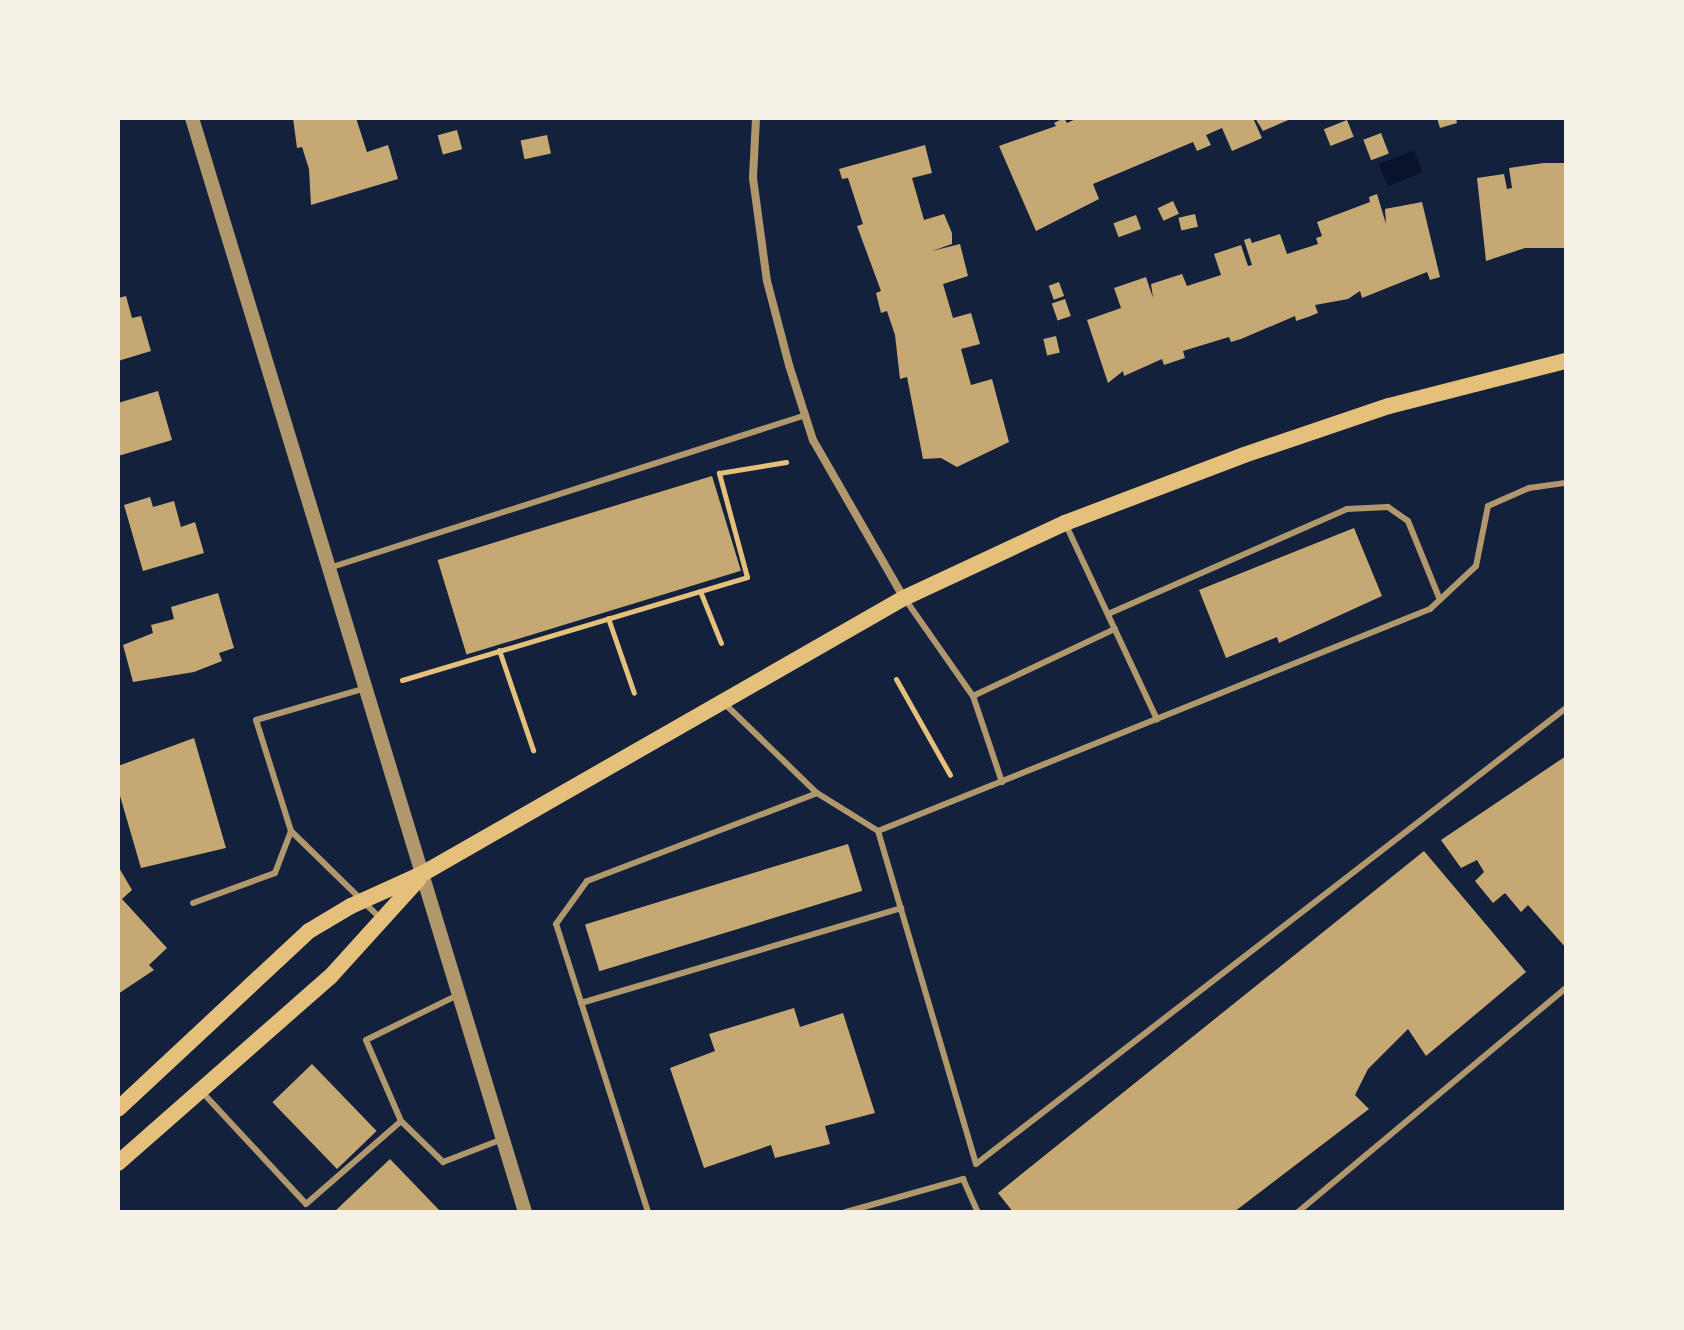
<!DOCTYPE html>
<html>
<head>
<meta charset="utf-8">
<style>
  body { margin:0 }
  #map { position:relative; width:1684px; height:1330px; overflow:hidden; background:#14213d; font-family:"Sofia Sans Condensed",sans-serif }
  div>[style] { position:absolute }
  .water>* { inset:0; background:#0b132b; transform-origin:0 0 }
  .building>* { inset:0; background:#c6a872; transform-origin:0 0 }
  .path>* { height:5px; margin:-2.5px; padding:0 2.5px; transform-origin:2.5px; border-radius:2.5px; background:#e5c07b }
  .service>* { height:6px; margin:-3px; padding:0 3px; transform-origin:3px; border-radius:3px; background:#b1986c }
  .minor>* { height:8px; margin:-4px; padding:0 4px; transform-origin:4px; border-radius:4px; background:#b1986c }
  .tertiary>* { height:14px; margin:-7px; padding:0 7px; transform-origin:7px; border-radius:7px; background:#b1986c }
  .secondary>* { height:16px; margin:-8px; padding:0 8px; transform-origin:8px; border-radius:8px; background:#e5c07b }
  span { translate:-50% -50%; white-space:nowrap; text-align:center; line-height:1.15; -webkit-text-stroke:6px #f6f1e7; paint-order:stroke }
  .frame { position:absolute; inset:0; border:120px solid #f6f1e7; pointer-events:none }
</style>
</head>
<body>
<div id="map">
  <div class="water">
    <div style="left:1414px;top:150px;width:24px;height:38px;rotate:68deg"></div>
  </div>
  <div class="building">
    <div style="clip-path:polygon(293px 118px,356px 118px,367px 152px,388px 145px,398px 179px,311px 205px,309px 169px,302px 147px,297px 148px)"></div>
    <div style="clip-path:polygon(1064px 118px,1067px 123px,1078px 118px,1253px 118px,1262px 138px,1232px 151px,1222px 128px,1206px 135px,1211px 145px,1197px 151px,1193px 142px,1093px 184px,1099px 199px,1036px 231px,999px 146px,1056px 126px,1054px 123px)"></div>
    <div style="clip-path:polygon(1255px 118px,1293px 118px,1263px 131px)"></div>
    <div style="clip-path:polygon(1437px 118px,1456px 118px,1457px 123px,1440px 128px)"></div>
    <div style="left:1347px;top:120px;width:18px;height:25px;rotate:68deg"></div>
    <div style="left:457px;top:130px;width:20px;height:20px;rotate:75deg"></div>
    <div style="left:1381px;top:133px;width:22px;height:19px;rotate:69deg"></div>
    <div style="left:547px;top:135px;width:19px;height:27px;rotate:78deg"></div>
    <div style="clip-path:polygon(925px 145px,932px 173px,912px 178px,924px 220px,944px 214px,952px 233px,952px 244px,932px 251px,960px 244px,968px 276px,943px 284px,953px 318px,971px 313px,980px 344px,961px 349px,971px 385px,992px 379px,1009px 442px,957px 467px,941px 458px,923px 459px,907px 377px,900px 379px,895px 335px,887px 311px,881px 313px,876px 293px,881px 291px,857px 226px,863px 224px,848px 178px,842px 179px,839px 169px)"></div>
    <div style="clip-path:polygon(1544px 163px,1566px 163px,1566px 248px,1525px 248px,1486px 261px,1477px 178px,1504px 174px,1507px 189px,1512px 188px,1509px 168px)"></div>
    <div style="clip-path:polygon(1377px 194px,1386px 224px,1385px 209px,1422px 202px,1440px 277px,1430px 280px,1427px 272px,1362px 298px,1360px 291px,1348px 299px,1315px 305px,1318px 313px,1308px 317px,1296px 321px,1295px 316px,1241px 339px,1231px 342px,1229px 337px,1183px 351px,1185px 358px,1164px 365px,1162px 359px,1124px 376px,1123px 371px,1108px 383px,1087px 320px,1121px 308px,1114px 288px,1146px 277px,1153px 298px,1151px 284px,1182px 274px,1187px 286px,1221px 275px,1214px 254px,1241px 245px,1248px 266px,1252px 265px,1244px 240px,1250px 238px,1252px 243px,1280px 234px,1287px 254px,1318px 244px,1316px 238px,1322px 236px,1317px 222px,1370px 202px,1369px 197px)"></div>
    <div style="left:1173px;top:201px;width:14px;height:17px;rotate:65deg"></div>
    <div style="left:1195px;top:214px;width:13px;height:17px;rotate:77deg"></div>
    <div style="left:1136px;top:215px;width:15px;height:24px;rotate:70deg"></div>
    <div style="left:1059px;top:282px;width:15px;height:11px;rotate:70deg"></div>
    <div style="clip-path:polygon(126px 296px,132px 318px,141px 316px,151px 351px,118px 361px,118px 298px)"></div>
    <div style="left:1065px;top:299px;width:18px;height:14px;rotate:71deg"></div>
    <div style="left:1056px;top:336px;width:17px;height:13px;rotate:77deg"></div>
    <div style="clip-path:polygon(158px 391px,172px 440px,118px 456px,118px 403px)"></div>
    <div style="left:712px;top:476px;width:99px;height:287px;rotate:73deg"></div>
    <div style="clip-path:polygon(150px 497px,153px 507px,174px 501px,181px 527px,195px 522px,204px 553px,143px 571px,124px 505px)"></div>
    <div style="clip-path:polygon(1354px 528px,1382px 596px,1279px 643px,1277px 637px,1226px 658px,1199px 590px)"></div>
    <div style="clip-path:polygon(218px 593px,234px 648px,219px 653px,222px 661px,194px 672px,133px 682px,123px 645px,153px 633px,151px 625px,174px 619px,171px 607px)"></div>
    <div style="clip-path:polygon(194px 738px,226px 848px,141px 868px,118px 789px,118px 766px)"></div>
    <div style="clip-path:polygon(1566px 756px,1566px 948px,1528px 905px,1521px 912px,1505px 893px,1493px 903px,1475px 881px,1484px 872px,1477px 860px,1461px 868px,1441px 840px)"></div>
    <div style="left:848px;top:844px;width:49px;height:275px;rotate:73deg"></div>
    <div style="clip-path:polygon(1424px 851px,1526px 972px,1426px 1056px,1408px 1029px,1368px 1069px,1355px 1095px,1369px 1109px,1234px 1212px,1013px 1212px,998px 1193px)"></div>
    <div style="clip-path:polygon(118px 866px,132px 890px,122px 899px,167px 948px,149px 965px,154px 970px,118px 994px)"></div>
    <div style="clip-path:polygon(794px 1008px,800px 1027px,843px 1013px,875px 1113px,825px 1126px,830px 1144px,775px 1158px,771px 1145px,704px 1168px,670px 1068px,715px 1051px,709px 1034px)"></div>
    <div style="left:312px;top:1064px;width:93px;height:55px;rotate:46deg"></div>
    <div style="clip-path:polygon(390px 1159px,441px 1212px,334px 1212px)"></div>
  </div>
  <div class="path">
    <div style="left:700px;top:591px;width:56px;rotate:68deg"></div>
    <div style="left:608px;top:618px;width:79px;rotate:70.9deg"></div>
    <div style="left:499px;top:650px;width:106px;rotate:71.2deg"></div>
    <div style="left:896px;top:679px;width:110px;rotate:60.6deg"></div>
    <div style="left:402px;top:680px;width:360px;rotate:-16.6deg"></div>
    <div style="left:747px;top:577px;width:108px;rotate:-105.1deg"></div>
    <div style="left:719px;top:473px;width:68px;rotate:-9.3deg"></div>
  </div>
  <div class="service">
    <div style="left:1065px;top:523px;width:217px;rotate:64.9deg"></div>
    <div style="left:329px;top:568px;width:501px;rotate:-17.78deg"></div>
    <div style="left:905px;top:599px;width:118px;rotate:55deg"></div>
    <div style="left:973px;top:696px;width:91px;rotate:71.4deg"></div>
    <div style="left:1108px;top:614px;width:261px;rotate:-23.7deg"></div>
    <div style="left:1347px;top:509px;width:41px;rotate:-2.8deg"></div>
    <div style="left:1388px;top:507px;width:24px;rotate:35deg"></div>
    <div style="left:1408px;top:521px;width:85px;rotate:67.9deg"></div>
    <div style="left:973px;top:696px;width:157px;rotate:-25.3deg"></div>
    <div style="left:725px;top:704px;width:128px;rotate:44.1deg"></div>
    <div style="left:291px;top:831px;width:124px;rotate:44.3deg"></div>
    <div style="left:878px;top:831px;width:595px;rotate:-21.91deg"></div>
    <div style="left:1430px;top:609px;width:63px;rotate:-43.1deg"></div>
    <div style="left:1476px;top:566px;width:61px;rotate:-78.7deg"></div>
    <div style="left:1488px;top:506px;width:45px;rotate:-23.7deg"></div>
    <div style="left:1529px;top:488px;width:37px;rotate:-8deg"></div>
    <div style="left:193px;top:903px;width:87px;rotate:-20.1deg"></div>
    <div style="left:275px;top:873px;width:45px;rotate:-69.1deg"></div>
    <div style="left:291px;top:831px;width:116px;rotate:-107.5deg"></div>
    <div style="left:256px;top:720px;width:115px;rotate:-16.2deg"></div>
    <div style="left:581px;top:1003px;width:334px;rotate:-16.5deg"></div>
    <div style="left:203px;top:1093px;width:151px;rotate:47.1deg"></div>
    <div style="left:306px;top:1204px;width:126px;rotate:-41.1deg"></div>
    <div style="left:401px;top:1121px;width:88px;rotate:-113.4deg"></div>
    <div style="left:366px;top:1040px;width:102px;rotate:-26.1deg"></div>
    <div style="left:401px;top:1121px;width:59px;rotate:44.3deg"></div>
    <div style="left:443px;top:1162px;width:64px;rotate:-21deg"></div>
    <div style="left:648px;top:1212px;width:302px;rotate:-107.7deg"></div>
    <div style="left:556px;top:924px;width:53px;rotate:-54.2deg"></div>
    <div style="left:587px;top:881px;width:246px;rotate:-20.9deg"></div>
    <div style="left:817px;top:793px;width:72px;rotate:31.9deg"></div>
    <div style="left:878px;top:831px;width:347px;rotate:73.6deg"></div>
    <div style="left:976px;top:1164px;width:746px;rotate:-37.7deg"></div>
    <div style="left:846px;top:1212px;width:122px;rotate:-15.8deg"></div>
    <div style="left:963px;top:1179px;width:36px;rotate:66deg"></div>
    <div style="left:1298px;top:1212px;width:349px;rotate:-39.9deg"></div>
  </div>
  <div class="minor">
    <div style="left:756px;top:118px;width:60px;rotate:92.9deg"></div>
    <div style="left:753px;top:178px;width:104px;rotate:82.3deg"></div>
    <div style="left:767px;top:281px;width:87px;rotate:75.3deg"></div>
    <div style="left:789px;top:365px;width:79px;rotate:72.3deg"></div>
    <div style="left:813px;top:440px;width:182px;rotate:60.1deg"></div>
  </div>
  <div class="tertiary">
    <div style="left:192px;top:118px;width:1144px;rotate:73.07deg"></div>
  </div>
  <div class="secondary">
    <div style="left:118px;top:1109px;width:261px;rotate:-43deg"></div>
    <div style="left:309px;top:931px;width:49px;rotate:-30.8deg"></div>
    <div style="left:351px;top:906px;width:78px;rotate:-24.3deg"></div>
    <div style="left:422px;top:874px;width:555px;rotate:-29.8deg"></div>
    <div style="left:904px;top:598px;width:178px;rotate:-25deg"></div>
    <div style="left:1065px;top:523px;width:191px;rotate:-20.8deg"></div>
    <div style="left:1244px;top:455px;width:153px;rotate:-18.7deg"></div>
    <div style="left:1389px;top:406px;width:183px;rotate:-14.3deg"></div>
    <div style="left:118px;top:1163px;width:282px;rotate:-41.3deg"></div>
    <div style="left:330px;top:977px;width:132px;rotate:-47.8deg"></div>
  </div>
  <div class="frame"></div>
</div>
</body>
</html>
